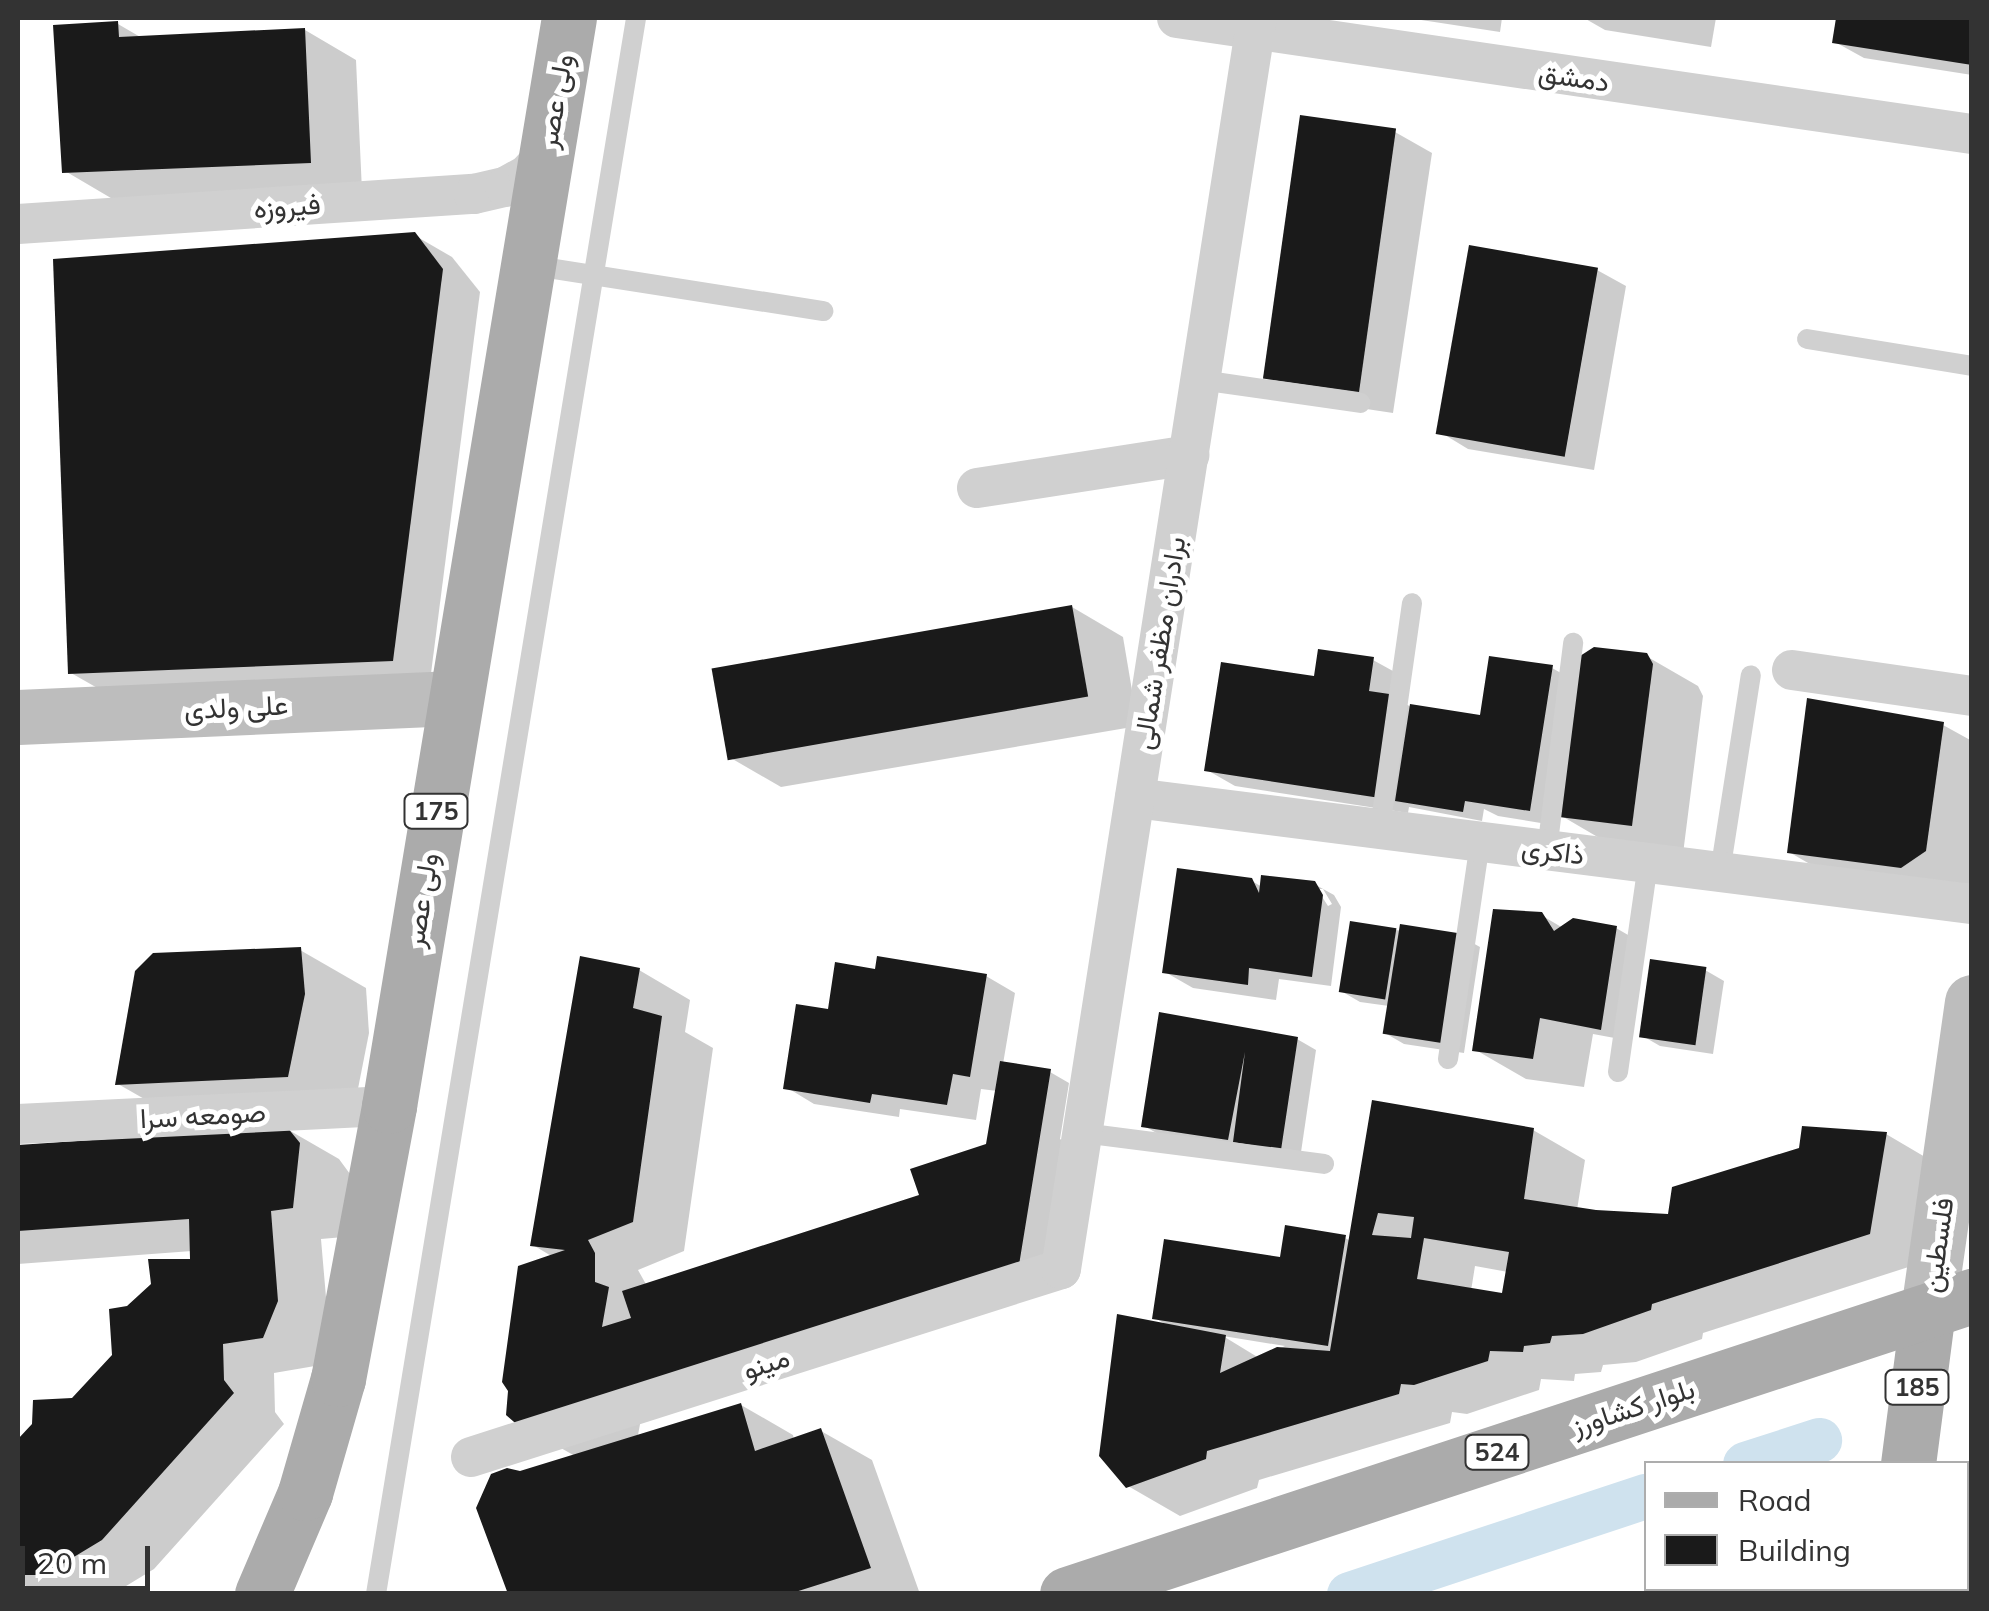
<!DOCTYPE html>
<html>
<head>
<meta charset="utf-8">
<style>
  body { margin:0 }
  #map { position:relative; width:1989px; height:1611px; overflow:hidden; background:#fff; font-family:Mulish,Vazirmatn,sans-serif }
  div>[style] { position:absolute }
  .shadow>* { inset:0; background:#0003 }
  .canal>* { height:45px; margin:-22.5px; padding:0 22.5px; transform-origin:22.5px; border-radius:22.5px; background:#cfe2ee }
  .building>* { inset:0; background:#1a1a1a; transform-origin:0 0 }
  .lane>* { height:20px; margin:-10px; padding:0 10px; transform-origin:10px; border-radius:10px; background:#d0d0d0 }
  .street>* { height:40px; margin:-20px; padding:0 20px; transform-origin:20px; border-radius:20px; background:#d0d0d0 }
  .secondary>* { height:55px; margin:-27.5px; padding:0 27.5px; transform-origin:27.5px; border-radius:27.5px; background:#bdbdbd }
  .primary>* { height:55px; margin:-27.5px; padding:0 27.5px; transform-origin:27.5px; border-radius:27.5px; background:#ababab }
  span { translate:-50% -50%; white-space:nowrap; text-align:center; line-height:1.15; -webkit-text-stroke:10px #fff; paint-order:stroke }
  .shield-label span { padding:2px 8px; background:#fff; border:2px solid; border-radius:8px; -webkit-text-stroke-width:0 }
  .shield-label { font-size:25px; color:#333; font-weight:700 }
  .street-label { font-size:28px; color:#333 }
  .frame { position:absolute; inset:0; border:20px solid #333; pointer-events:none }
  .legend { position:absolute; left:1644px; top:1461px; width:325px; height:130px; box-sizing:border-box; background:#fff; border:2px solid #adadad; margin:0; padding:12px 18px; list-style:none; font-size:30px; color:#333 }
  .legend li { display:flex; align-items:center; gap:20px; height:50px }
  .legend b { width:50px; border:2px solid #adadad }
  .scale { position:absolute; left:20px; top:1546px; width:130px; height:45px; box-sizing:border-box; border:5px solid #333; border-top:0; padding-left:12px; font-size:30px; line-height:35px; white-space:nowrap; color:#333; -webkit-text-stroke:8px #fff; paint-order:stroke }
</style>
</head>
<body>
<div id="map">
  <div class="shadow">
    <div style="clip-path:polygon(1408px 18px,1502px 18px,1500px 32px)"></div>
    <div style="clip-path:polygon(1584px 18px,1716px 18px,1711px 47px,1605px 30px)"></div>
    <div style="clip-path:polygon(1838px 18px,1972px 18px,1972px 75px,1864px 58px,1835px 42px)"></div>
    <div style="clip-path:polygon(118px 24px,142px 38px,305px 30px,356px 60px,362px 191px,116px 201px,65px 171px)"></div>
    <div style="clip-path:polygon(1395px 132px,1432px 153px,1393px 413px,1300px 399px,1263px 377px)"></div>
    <div style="clip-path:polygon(414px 235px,452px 257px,480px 292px,430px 681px,108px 694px,71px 673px)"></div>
    <div style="clip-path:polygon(1597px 270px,1626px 286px,1594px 470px,1468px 449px,1440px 432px)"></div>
    <div style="clip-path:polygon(1072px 607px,1123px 637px,1138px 726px,781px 787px,729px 757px)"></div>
    <div style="clip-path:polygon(1646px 656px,1698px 686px,1703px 696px,1683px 854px,1613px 846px,1560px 815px,1559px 826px,1498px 816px,1484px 809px,1482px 821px,1409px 807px,1408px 813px,1235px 786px,1207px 770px,1316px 679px,1373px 660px,1402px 676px,1399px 700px,1411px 707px,1478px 717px,1552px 668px,1579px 683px)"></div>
    <div style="clip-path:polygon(1943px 725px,1972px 741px,1972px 884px,1841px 882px,1789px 852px)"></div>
    <div style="clip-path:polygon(evenodd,1252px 881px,1262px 887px,1314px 884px,1334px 895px,1341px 907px,1331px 986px,1279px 979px,1276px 1000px,1193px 988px,1165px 972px,1252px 881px,1317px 889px,1323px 889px,1332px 904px,1328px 906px,1317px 889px)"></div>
    <div style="clip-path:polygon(1541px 915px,1563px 928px,1616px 928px,1635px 939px,1620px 1039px,1593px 1034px,1584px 1087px,1526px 1079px,1474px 1049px)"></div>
    <div style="clip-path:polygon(1395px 930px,1462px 937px,1480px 947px,1464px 1053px,1404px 1044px,1385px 1033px,1389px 1006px,1360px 1002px,1341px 991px)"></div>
    <div style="clip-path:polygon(300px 950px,366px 988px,369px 1033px,353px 1114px,183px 1121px,118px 1084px)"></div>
    <div style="clip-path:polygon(639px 970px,690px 1000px,685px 1032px,713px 1048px,684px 1251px,638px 1270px,647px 1286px,922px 1197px,992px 1145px,997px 1091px,981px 1089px,976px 1120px,900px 1109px,899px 1117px,814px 1104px,786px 1087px,830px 1012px,877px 972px,986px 976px,1015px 993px,1003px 1064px,1050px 1072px,1069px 1083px,1060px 1139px,1069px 1145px,1047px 1281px,644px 1403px,638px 1435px,741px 1405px,793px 1435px,794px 1440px,821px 1431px,872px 1460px,920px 1594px,511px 1594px,520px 1474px,575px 1456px,522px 1426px,553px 1257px,533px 1245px)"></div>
    <div style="clip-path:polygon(1705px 970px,1724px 981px,1713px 1054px,1660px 1046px,1641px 1035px)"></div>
    <div style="clip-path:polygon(1161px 1015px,1297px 1039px,1316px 1050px,1300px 1159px,1196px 1155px,1144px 1126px)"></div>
    <div style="clip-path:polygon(evenodd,1374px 1103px,1533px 1130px,1585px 1160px,1577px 1210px,1671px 1216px,1886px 1134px,1937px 1164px,1921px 1263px,1703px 1333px,1702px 1339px,1636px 1362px,1603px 1365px,1601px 1372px,1575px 1374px,1574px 1381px,1541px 1379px,1539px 1390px,1467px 1414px,1452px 1412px,1450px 1423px,1259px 1480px,1257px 1488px,1180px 1516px,1128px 1486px,1169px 1326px,1155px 1318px,1282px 1260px,1345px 1238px,1351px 1241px,1374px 1103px,1475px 1266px,1508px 1272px,1504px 1296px,1471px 1291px,1475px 1266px,1374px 1103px,1223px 1336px,1285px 1346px,1259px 1358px,1223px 1336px)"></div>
    <div style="clip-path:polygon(287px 1129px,339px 1159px,350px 1174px,344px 1237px,321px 1239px,329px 1332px,315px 1366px,274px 1373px,275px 1412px,284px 1424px,154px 1569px,113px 1594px,39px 1594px,18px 1581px,18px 1443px,34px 1425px,73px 1401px,115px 1356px,128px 1308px,192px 1261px,192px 1251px,18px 1264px,18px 1148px)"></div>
  </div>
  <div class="canal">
    <div style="left:1745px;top:1464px;width:78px;rotate:-18deg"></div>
    <div style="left:1349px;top:1594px;width:313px;rotate:-18.3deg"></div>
  </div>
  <div class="building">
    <div style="clip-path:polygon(1836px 18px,1972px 18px,1972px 65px,1832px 43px)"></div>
    <div style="clip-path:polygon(118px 21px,119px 37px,305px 28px,311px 163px,62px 173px,53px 25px)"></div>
    <div style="left:1300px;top:115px;width:97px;height:266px;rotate:8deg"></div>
    <div style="clip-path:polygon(415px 232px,443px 269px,393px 661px,68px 674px,53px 259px)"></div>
    <div style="left:1469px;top:245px;width:131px;height:192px;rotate:10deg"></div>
    <div style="left:1072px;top:605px;width:93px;height:366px;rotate:80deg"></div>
    <div style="clip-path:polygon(1594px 647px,1647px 653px,1653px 664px,1632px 826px,1559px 817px,1580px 656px)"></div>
    <div style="clip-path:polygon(1318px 649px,1374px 657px,1369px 691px,1396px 695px,1380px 798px,1204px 771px,1221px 662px,1314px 676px)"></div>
    <div style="clip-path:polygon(1489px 656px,1553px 665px,1530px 811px,1465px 801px,1463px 812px,1395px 801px,1410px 704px,1480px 715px)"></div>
    <div style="clip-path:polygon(1807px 698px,1944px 722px,1926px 851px,1901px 868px,1787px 853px)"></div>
    <div style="clip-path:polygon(1177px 868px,1252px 878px,1259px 893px,1261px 875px,1315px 881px,1323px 895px,1312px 977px,1249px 968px,1248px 985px,1162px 973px)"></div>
    <div style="clip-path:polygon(1493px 909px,1542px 912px,1554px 931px,1573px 918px,1617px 926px,1601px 1030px,1540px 1018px,1533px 1059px,1472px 1051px)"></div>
    <div style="left:1350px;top:921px;width:47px;height:72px;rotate:9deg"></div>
    <div style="left:1400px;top:924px;width:63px;height:111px;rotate:9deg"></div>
    <div style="clip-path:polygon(301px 947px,305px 994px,288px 1077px,115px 1085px,135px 971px,153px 953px)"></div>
    <div style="clip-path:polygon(580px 956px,640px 968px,633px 1008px,662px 1016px,633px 1222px,588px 1240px,595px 1253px,595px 1282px,609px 1287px,602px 1327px,631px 1318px,622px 1291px,919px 1195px,910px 1169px,986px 1144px,1000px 1061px,1051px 1069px,1019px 1265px,521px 1428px,506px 1415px,508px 1391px,502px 1382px,518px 1266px,565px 1250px,530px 1246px)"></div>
    <div style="clip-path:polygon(877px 956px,987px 974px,970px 1077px,953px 1074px,947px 1105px,872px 1094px,870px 1103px,783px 1089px,796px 1004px,828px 1009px,835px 962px,875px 969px)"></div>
    <div style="left:1650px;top:959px;width:57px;height:79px;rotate:8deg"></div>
    <div style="clip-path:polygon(1159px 1012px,1298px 1037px,1281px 1150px,1233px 1142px,1245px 1052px,1228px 1140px,1141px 1127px)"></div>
    <div style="clip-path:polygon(evenodd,1372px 1100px,1534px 1128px,1524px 1199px,1596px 1210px,1668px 1214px,1672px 1187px,1799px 1148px,1802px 1126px,1887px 1132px,1870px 1234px,1652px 1304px,1651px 1310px,1583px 1334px,1552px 1336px,1550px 1343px,1524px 1346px,1523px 1352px,1490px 1351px,1488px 1361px,1414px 1385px,1401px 1384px,1399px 1394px,1207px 1451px,1206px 1459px,1126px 1488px,1099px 1456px,1117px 1314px,1226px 1335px,1220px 1373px,1277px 1347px,1330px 1351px,1372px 1100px,1378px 1213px,1414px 1217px,1411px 1238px,1372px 1235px,1378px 1213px,1372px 1100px,1424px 1238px,1509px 1252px,1502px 1293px,1417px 1279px,1424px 1238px)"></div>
    <div style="clip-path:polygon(287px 1127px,300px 1143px,293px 1208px,271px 1211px,278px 1301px,263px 1338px,223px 1344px,224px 1380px,234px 1393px,102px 1540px,44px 1575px,18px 1575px,18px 1439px,32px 1424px,33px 1400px,72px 1398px,112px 1355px,109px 1309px,127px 1306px,151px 1284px,148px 1259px,190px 1259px,189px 1219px,18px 1231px,18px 1145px)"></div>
    <div style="clip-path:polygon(1285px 1225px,1346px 1235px,1328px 1346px,1152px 1319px,1164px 1239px,1280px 1257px)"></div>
    <div style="clip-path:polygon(741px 1403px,755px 1451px,821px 1428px,871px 1568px,789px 1594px,508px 1594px,476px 1508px,491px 1474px,507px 1468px,520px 1471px)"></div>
  </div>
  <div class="lane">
    <div style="left:529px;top:265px;width:298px;rotate:8.9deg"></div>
    <div style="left:1807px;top:339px;width:167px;rotate:9.3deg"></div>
    <div style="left:1201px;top:380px;width:161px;rotate:8.2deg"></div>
    <div style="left:1380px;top:828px;width:227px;rotate:-81.9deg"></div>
    <div style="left:1547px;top:850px;width:209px;rotate:-82.8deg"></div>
    <div style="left:1720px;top:872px;width:199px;rotate:-81.1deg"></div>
    <div style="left:1448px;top:1059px;width:219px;rotate:-81.6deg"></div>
    <div style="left:1618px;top:1072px;width:211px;rotate:-81.8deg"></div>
    <div style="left:1083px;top:1133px;width:243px;rotate:7.3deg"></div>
    <div style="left:376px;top:1594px;width:1597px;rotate:-80.63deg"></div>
  </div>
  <div class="street">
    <div style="left:1177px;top:18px;width:803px;rotate:8.3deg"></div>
    <div style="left:18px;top:224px;width:457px;rotate:-3.8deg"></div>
    <div style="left:474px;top:194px;width:32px;rotate:-13deg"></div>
    <div style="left:505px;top:187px;width:26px;rotate:-29deg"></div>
    <div style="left:528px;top:174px;width:25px;rotate:-48deg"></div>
    <div style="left:977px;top:488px;width:215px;rotate:-8.8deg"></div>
    <div style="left:1792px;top:670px;width:182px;rotate:8.2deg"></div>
    <div style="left:1135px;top:798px;width:844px;rotate:7.22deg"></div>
    <div style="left:18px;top:1124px;width:371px;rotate:-2.8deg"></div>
    <div style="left:471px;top:1457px;width:619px;rotate:-17.67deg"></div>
    <div style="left:1061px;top:1269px;width:1266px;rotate:-81.1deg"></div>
  </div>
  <div class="secondary">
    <div style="left:18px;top:717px;width:436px;rotate:-2.5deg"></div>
    <div style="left:1928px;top:1311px;width:312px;rotate:-81.9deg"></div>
    <div style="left:1890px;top:1594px;width:6px;rotate:-81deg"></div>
  </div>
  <div class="primary">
    <div style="left:1908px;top:1464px;width:154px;rotate:-82.6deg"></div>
    <div style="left:1966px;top:1512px;width:6px;rotate:-9deg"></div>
    <div style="left:262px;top:1594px;width:110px;rotate:-66.9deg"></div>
    <div style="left:305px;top:1493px;width:119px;rotate:-73.9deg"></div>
    <div style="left:338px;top:1379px;width:278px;rotate:-79.4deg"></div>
    <div style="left:389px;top:1106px;width:1103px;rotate:-80.61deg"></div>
    <div style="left:1067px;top:1594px;width:953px;rotate:-18.23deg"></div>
    <div style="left:1730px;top:1594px;width:15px;rotate:-23deg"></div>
  </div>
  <div class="shield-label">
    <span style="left:436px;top:811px">175</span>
    <span style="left:1917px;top:1387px">185</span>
    <span style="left:1497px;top:1452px">524</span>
  </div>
  <div class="street-label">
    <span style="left:1574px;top:77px;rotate:8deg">دمشق</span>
    <span style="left:555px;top:101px;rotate:-80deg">ولی عصر</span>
    <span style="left:287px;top:206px;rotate:-4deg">فیروزه</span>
    <span style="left:1159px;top:643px;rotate:-81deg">برادران مظفر شمالی</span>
    <span style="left:236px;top:707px;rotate:-3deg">علی ولدی</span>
    <span style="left:1553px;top:851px;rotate:7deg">ذاکری</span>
    <span style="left:421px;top:900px;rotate:-81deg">ولی عصر</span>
    <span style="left:203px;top:1115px;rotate:-3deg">صومعه سرا</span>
    <span style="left:1937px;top:1245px;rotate:-82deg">فلسطین</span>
    <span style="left:766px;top:1363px;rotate:-18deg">مینو</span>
    <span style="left:1633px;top:1407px;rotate:-18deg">بلوار کشاورز</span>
  </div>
  <div class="frame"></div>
  <ul class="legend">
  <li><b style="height:12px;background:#ababab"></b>Road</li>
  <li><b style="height:28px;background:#1a1a1a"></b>Building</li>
  </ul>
  <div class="scale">20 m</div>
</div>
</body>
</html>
